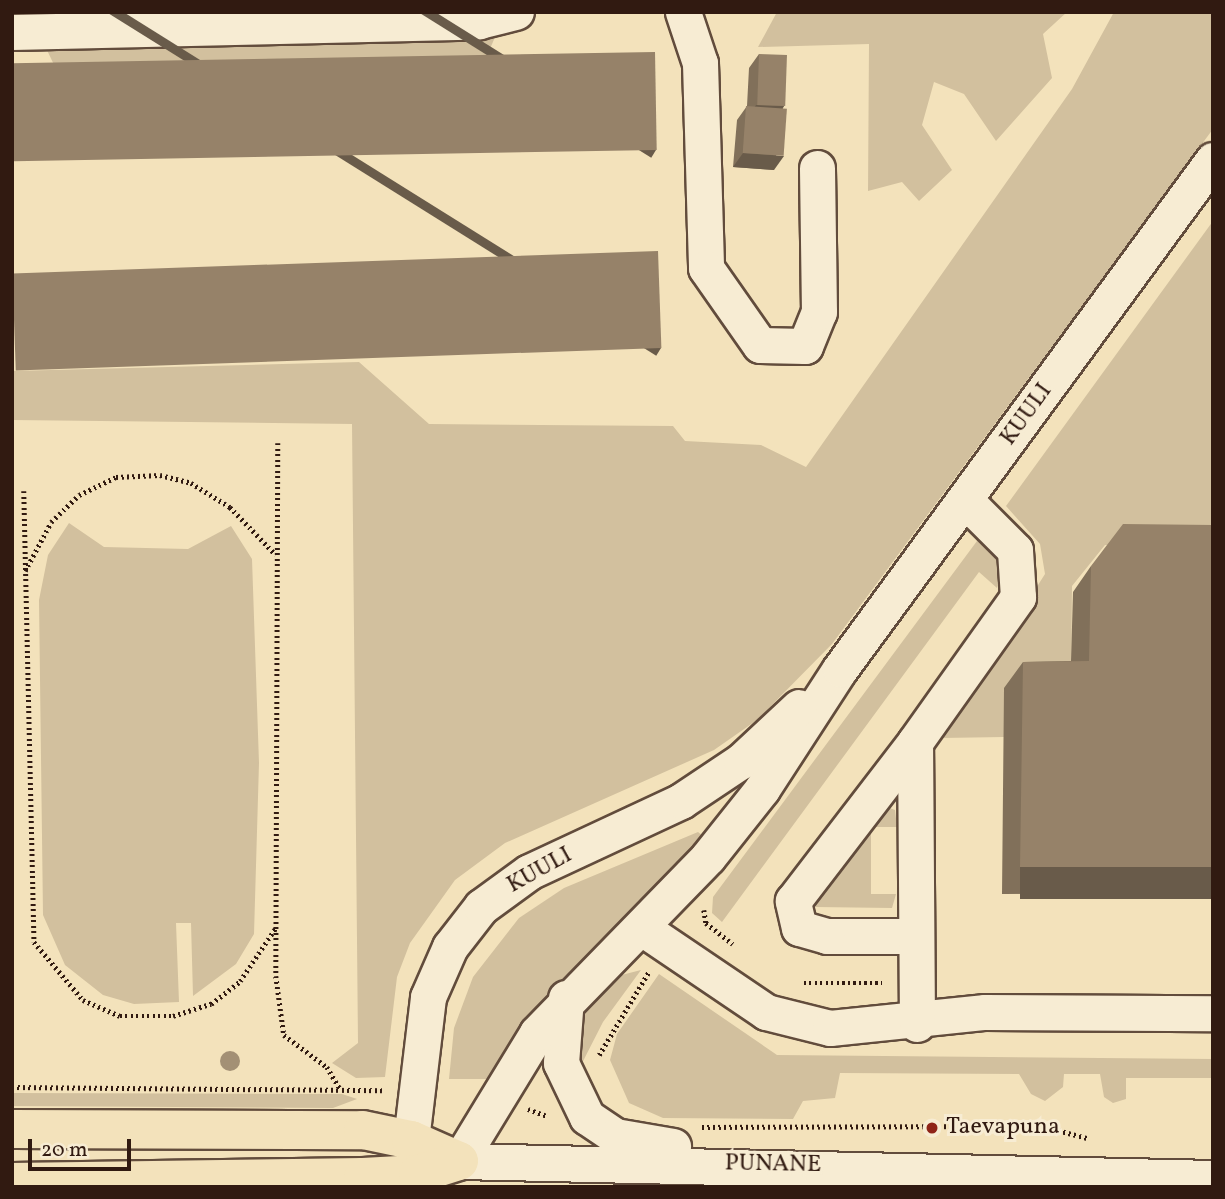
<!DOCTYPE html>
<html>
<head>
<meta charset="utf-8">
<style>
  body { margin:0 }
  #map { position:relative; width:1225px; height:1199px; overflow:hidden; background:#f3e2bb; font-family:Vollkorn,serif }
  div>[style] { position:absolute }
  .green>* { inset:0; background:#d2c09e }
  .path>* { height:4.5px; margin-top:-2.25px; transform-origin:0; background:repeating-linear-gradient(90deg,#311a11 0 2px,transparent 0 5.5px) }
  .roads { filter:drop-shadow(2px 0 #624c3c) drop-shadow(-2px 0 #624c3c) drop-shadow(0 2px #624c3c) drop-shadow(0 -2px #624c3c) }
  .minor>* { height:35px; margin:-17.5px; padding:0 17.5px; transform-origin:17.5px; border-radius:17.5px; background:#f7ecd3 }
  .major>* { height:38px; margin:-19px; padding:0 19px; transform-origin:19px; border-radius:19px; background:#f3e2bb }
  .trees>* { width:20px; height:20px; margin:-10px; border-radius:50%; background:#a39075 }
  .wall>* { inset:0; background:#81705a }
  .shaded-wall>* { inset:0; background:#695b4a; transform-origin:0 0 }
  .building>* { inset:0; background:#968269; transform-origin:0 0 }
  .dots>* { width:19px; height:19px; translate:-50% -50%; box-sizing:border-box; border:4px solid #f7ecd3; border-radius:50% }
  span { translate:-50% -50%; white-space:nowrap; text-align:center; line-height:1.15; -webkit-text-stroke:6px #f7ecd3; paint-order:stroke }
  .street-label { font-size:24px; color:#311a11 }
  .poi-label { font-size:24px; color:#311a11 }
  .left { translate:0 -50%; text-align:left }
  .frame { position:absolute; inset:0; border:14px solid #311a11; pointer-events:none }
  .scale { position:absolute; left:28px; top:1139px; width:103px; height:32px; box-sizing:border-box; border:4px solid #311a11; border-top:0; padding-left:9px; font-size:21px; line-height:24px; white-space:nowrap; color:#311a11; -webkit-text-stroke:5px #f7ecd3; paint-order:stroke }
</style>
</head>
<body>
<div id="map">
  <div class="green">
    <div style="clip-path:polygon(777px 12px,1067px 12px,1043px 34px,1052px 78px,996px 141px,964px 94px,934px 82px,922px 125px,952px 170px,919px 201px,902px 182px,868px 191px,869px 44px,758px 47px)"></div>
    <div style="clip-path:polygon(1114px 12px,1213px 12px,1213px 129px,832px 644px,757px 720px,714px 750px,505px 843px,455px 880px,410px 943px,397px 977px,385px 1077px,356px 1078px,332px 1063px,358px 1043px,352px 424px,12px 420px,12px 371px,359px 362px,429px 424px,673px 426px,685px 441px,761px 445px,806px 467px,1072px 89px)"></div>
    <div style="clip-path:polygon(484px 31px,495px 37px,487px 56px,56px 69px,46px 48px)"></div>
    <div style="clip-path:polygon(1213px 221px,1213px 546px,1105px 545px,1072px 586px,1071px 687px,1004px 737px,941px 738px,1045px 574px,1040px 544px,1006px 506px)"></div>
    <div style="clip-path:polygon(69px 523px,104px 547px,188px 549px,231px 526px,252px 559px,259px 763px,254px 934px,236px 964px,193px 996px,191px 923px,176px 923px,179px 1002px,134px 1004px,103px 995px,65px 965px,43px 915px,39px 600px,48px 555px)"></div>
    <div style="clip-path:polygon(977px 541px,996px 551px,1003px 571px,997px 588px,979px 572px,722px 922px,712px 913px,713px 897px)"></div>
    <div style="clip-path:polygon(881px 805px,895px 810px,897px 827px,871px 827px,871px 894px,896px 894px,892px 908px,816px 907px,813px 900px)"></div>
    <div style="clip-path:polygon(698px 832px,703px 836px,665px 883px,563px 979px,488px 1079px,449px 1079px,454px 1028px,473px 977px,519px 918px,564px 888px)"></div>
    <div style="clip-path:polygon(641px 970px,603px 1022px,579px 1069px,581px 1008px,610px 978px)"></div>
    <div style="clip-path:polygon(659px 974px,777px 1055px,1213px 1059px,1213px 1078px,1126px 1078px,1126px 1099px,1113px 1103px,1104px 1097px,1100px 1074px,1064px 1074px,1063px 1087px,1045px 1101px,1031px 1094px,1019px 1074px,840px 1073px,835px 1098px,803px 1101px,793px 1119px,663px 1118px,629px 1103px,610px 1060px,617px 1034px)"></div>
    <div style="clip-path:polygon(12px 1093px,342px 1094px,357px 1099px,333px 1108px,12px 1106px)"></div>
  </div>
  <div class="path">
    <div style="left:278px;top:443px;width:533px;rotate:90.21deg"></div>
    <div style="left:276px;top:976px;width:60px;rotate:82.3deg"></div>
    <div style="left:284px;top:1035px;width:54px;rotate:36.7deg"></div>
    <div style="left:327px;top:1067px;width:26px;rotate:59deg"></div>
    <div style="left:24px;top:491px;width:451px;rotate:88.7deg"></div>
    <div style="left:34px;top:942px;width:76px;rotate:49.8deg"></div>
    <div style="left:83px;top:1000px;width:40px;rotate:23.4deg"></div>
    <div style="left:120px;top:1016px;width:53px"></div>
    <div style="left:173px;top:1016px;width:40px;rotate:-18deg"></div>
    <div style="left:211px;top:1004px;width:37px;rotate:-38deg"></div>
    <div style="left:240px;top:981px;width:63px;rotate:-56.1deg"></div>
    <div style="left:25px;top:571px;width:55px;rotate:-62deg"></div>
    <div style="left:51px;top:522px;width:39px;rotate:-44deg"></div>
    <div style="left:79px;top:495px;width:41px;rotate:-25.9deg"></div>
    <div style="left:116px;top:477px;width:44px;rotate:-2.6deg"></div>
    <div style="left:160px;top:475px;width:32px;rotate:14deg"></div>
    <div style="left:191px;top:483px;width:46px;rotate:31.6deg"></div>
    <div style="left:230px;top:507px;width:66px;rotate:46.2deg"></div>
    <div style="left:704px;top:910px;width:13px;rotate:81deg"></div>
    <div style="left:706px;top:923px;width:34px;rotate:38deg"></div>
    <div style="left:804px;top:983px;width:78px"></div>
    <div style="left:599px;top:1055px;width:96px;rotate:-59.1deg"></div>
    <div style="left:12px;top:1087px;width:370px;rotate:0.5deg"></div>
    <div style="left:528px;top:1109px;width:20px;rotate:20deg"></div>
    <div style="left:702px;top:1127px;width:340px;rotate:-0.2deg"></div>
    <div style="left:1042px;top:1126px;width:47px;rotate:14.9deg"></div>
  </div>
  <div class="roads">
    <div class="minor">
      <div style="left:683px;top:12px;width:54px;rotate:71.6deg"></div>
      <div style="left:700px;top:63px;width:205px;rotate:88.3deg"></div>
      <div style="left:706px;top:268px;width:94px;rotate:55deg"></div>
      <div style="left:760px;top:345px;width:45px;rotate:1.3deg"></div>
      <div style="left:805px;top:346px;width:37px;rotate:-68deg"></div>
      <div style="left:819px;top:312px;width:144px;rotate:-90.8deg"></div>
      <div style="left:12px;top:32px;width:467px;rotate:-1.3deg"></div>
      <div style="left:479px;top:21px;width:38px;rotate:-14deg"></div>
      <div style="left:642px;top:928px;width:150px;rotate:34.1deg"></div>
      <div style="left:766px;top:1012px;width:66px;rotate:14deg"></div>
      <div style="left:830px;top:1028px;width:156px;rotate:-5.9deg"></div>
      <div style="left:985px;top:1012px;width:228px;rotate:0.3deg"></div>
      <div style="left:912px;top:936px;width:85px;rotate:180deg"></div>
      <div style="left:827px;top:936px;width:29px;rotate:-164deg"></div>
      <div style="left:799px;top:928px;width:28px;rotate:-103deg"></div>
      <div style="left:793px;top:901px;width:200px;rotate:-52.5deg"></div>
      <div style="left:566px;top:998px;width:65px;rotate:94.4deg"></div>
      <div style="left:561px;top:1063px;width:60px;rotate:64.3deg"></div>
      <div style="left:587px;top:1117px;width:34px;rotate:34deg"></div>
      <div style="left:615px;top:1136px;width:59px;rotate:9.8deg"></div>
      <div style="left:917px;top:1024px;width:282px;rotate:-90.4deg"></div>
      <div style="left:915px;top:742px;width:178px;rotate:-54.6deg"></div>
      <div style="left:1018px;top:597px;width:47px;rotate:-93.7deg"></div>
      <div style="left:1015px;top:550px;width:71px;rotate:-135deg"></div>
      <div style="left:459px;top:1161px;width:150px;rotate:-58.6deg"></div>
      <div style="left:537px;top:1033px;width:245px;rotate:-45.8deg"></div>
      <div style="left:708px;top:857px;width:87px;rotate:-51.5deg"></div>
      <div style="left:762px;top:789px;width:143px;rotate:-57deg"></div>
      <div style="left:840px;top:669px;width:631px;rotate:-53.77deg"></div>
      <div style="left:459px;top:1161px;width:754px;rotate:1.29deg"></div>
      <div style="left:417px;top:1169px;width:30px;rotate:-102deg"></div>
      <div style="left:411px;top:1140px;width:144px;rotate:-83.2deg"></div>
      <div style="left:428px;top:997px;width:55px;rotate:-66.3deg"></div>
      <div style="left:450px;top:947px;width:51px;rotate:-52.2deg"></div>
      <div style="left:481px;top:907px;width:59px;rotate:-36.1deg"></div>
      <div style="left:529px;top:872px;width:168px;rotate:-25deg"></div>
      <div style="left:681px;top:801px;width:72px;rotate:-33.7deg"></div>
      <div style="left:741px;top:761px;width:79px;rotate:-43deg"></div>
    </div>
    <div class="major">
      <div style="left:12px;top:1129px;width:351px;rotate:0.2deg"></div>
      <div style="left:363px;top:1130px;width:49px;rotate:11.8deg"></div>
      <div style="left:411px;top:1140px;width:52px;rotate:23.6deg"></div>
      <div style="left:12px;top:1182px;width:351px;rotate:-0.8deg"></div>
      <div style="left:363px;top:1177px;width:55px;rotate:-3.1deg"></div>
      <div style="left:418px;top:1174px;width:43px;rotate:-17.6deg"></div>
    </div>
  </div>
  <div class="trees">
    <div style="left:230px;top:1061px"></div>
  </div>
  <div class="wall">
    <div style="clip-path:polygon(759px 54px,784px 106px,783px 108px,774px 170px,733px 167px,737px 120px,747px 106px,749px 68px)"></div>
    <div style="clip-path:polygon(1091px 566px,1213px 893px,1002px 894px,1004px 688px,1023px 662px,1071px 661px,1073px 592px)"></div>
  </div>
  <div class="shaded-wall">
    <div style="clip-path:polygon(756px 105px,784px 106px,774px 120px,747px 119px)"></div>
    <div style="left:656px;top:150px;width:9px;height:644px;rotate:122deg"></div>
    <div style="clip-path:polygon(743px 153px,784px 156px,774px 170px,733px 167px)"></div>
    <div style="left:661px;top:348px;width:9px;height:649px;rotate:122deg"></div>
    <div style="left:1020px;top:867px;width:193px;height:32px"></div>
  </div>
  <div class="building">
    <div style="left:655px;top:52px;width:98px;height:643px;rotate:89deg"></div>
    <div style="left:759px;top:54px;width:28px;height:51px;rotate:2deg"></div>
    <div style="left:746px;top:106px;width:41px;height:47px;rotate:4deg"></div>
    <div style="left:658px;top:251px;width:97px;height:646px;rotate:88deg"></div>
    <div style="clip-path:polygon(1123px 524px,1213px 525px,1213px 867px,1020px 867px,1023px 662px,1089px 661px,1091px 566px)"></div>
  </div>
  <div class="dots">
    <div style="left:932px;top:1128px;background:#8f2418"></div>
  </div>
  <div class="street-label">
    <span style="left:1027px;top:415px;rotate:-54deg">KUULI</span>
    <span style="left:540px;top:871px;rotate:-29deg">KUULI</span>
    <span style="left:773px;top:1165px;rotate:1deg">PUNANE</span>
  </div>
  <div class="poi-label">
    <span class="left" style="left:946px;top:1128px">Taevapuna</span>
  </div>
  <div class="frame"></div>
  <div class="scale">20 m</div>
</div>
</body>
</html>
